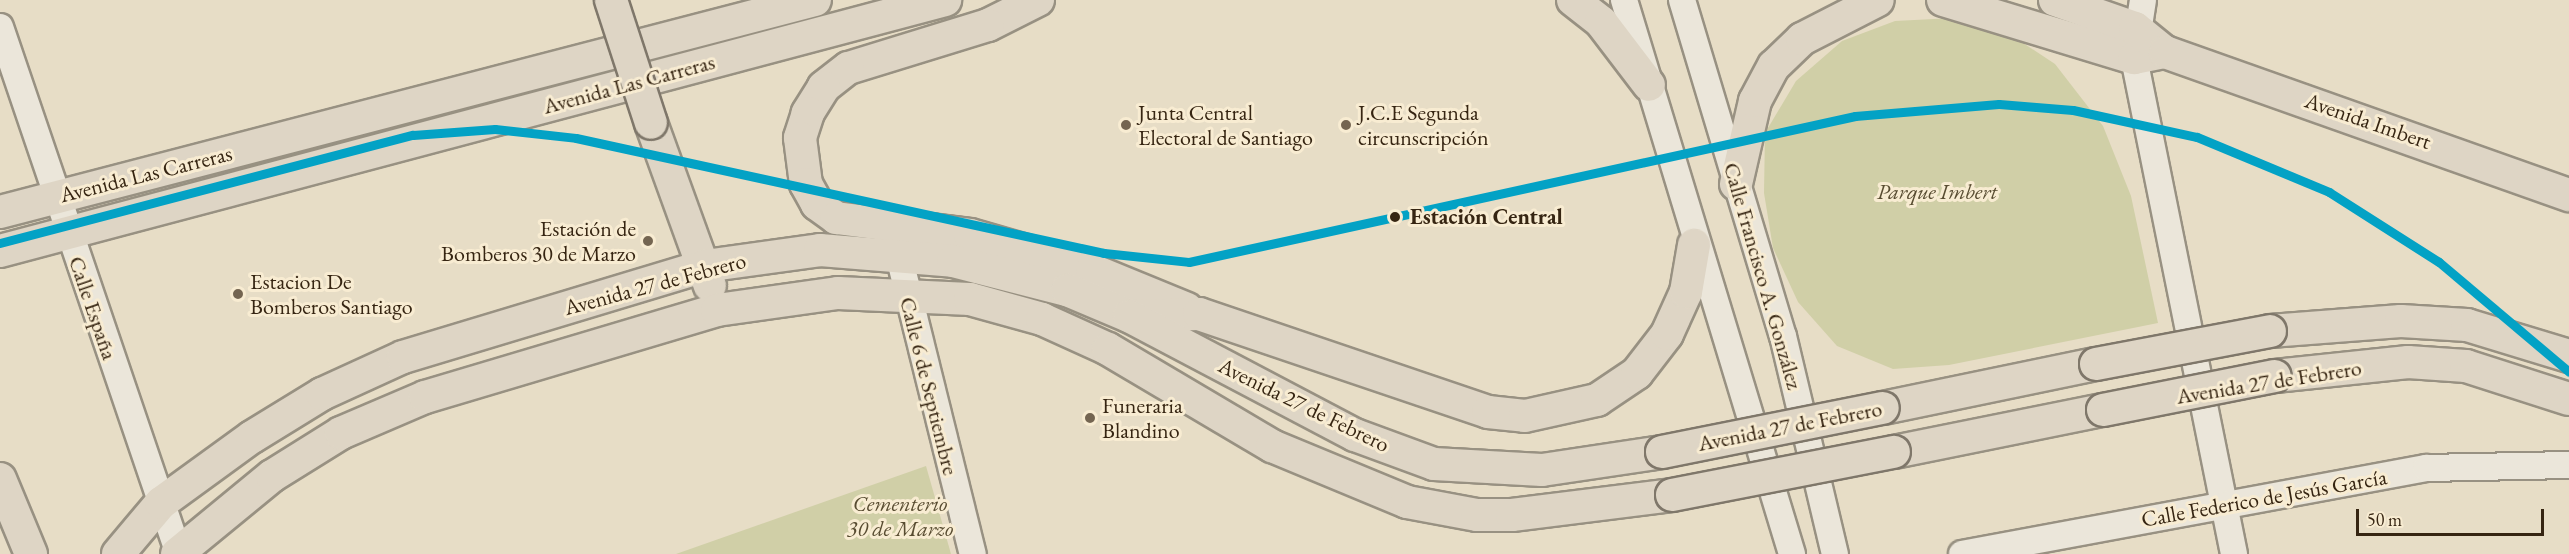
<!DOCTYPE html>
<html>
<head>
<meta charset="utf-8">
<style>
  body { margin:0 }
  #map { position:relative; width:2569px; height:554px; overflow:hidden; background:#e7ddc6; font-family:"EB Garamond",serif }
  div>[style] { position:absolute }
  .green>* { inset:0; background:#d0cfa7 }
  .roads { filter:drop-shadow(2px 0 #989182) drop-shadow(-2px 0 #989182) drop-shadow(0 2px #989182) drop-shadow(0 -2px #989182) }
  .minor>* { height:26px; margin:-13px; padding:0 13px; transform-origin:13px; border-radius:13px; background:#ebe6da }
  .major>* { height:32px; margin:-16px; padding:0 16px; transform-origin:16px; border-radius:16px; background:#ded5c5 }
  .bridges { filter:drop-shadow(2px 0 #7f776a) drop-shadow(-2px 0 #7f776a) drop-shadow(0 2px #7f776a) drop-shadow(0 -2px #7f776a) }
  .major-bridge>* { height:32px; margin:-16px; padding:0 16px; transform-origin:16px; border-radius:16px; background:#ded5c5 }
  .metro-1>* { height:9px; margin:-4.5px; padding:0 4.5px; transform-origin:4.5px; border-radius:4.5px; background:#03a2c5 }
  .dots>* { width:16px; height:16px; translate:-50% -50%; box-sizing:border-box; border:3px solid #f8ecd2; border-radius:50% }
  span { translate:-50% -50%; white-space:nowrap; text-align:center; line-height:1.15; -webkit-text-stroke:6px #f8ecd2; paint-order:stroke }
  .street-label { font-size:22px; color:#362512 }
  .poi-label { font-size:22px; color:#362512 }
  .left { translate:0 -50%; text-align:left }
  .right { translate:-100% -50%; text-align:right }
  .park-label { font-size:22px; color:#584c31; font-style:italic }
  .stop-label { font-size:22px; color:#362512; font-weight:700 }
  .scale { position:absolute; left:2356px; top:509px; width:188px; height:27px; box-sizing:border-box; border:3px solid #362512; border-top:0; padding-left:8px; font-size:18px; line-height:21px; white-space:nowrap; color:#362512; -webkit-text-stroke:4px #f8ecd2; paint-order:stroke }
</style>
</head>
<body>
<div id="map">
  <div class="green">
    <div style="clip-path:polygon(1953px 18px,2008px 33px,2055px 64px,2103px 126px,2131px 196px,2158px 323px,1949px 365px,1893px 369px,1837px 346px,1798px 302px,1773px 248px,1764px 193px,1765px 133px,1796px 81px,1842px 41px,1895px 21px)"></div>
    <div style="clip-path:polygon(926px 466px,951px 554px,676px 554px)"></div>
  </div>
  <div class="roads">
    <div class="minor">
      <div style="left:1624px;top:0;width:579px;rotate:73.13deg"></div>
      <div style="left:1682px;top:0;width:351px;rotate:73.3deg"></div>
      <div style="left:1783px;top:336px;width:224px;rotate:76.6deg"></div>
      <div style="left:2143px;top:0;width:59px;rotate:98.8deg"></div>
      <div style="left:2134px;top:58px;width:506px;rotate:78.6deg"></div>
      <div style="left:0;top:27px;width:557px;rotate:71.24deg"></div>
      <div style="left:898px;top:252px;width:311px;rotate:76.1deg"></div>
      <div style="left:1962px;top:554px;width:472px;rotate:-10.5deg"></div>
      <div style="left:2426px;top:468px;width:143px;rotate:-1.2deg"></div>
    </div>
    <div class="major">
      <div style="left:1038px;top:0;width:56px;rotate:153.4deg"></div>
      <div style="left:988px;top:25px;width:146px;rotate:162.9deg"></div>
      <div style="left:848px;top:68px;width:31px;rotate:142deg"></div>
      <div style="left:824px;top:87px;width:31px;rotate:122deg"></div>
      <div style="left:808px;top:113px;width:26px;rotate:108deg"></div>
      <div style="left:800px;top:138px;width:46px;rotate:82.6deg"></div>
      <div style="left:806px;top:184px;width:23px;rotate:61deg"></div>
      <div style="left:817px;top:204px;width:24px;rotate:36deg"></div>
      <div style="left:836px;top:218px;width:135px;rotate:7.2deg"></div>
      <div style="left:970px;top:235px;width:127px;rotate:16deg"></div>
      <div style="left:1092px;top:270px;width:55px;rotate:50.9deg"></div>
      <div style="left:1573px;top:0;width:36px;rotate:38deg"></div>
      <div style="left:1601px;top:22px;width:79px;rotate:52.7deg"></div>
      <div style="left:1943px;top:0;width:200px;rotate:16.9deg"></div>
      <div style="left:2134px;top:58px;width:32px;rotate:-11deg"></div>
      <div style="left:2055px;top:0;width:85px;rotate:19.3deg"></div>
      <div style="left:2135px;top:28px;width:38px;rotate:39deg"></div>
      <div style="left:2165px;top:52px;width:429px;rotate:19.5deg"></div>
      <div style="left:651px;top:123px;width:173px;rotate:70.1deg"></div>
      <div style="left:1736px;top:184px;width:85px;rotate:-77.1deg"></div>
      <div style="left:1755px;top:101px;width:40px;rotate:-62deg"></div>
      <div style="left:1774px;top:66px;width:39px;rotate:-44deg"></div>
      <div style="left:1802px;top:39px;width:85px;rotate:-27.2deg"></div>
      <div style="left:0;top:212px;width:842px;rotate:-14.58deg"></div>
      <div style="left:0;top:251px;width:978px;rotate:-14.87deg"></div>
      <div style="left:1097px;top:272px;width:97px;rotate:22.3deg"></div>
      <div style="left:1133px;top:316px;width:66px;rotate:-1.7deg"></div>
      <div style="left:1199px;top:314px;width:305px;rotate:18.7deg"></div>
      <div style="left:1488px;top:412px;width:37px;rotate:6deg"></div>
      <div style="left:1525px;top:416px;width:74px;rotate:-12.5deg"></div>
      <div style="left:1597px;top:400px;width:48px;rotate:-34deg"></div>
      <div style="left:1637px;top:373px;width:49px;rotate:-52.4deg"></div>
      <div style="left:1667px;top:334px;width:46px;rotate:-65.7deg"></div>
      <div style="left:1686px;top:292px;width:48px;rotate:-80.3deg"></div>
      <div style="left:2270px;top:331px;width:131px;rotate:-4.4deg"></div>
      <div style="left:2401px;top:321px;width:66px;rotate:3.5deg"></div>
      <div style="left:2467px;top:325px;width:107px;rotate:16.9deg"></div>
      <div style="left:2275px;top:376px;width:134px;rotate:-6deg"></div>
      <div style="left:2408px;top:362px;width:58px;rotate:3.9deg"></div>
      <div style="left:2466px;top:366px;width:108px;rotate:17.8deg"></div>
      <div style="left:1883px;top:408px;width:217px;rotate:-11.7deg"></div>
      <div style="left:1894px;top:452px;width:213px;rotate:-11.4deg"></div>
      <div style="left:0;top:479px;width:81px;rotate:67.5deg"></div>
      <div style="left:118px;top:554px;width:67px;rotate:-49.9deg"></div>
      <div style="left:161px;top:503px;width:112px;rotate:-36deg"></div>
      <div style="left:252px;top:437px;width:82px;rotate:-31.6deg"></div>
      <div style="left:322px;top:394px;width:89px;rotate:-24.6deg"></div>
      <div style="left:403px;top:357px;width:315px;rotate:-16.8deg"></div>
      <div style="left:705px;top:266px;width:116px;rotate:-7.9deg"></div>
      <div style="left:820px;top:250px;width:133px;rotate:4.7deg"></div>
      <div style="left:953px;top:261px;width:118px;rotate:14.3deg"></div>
      <div style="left:1067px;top:290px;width:67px;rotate:22.8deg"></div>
      <div style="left:1129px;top:316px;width:255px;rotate:27.8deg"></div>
      <div style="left:1355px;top:435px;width:84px;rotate:20.2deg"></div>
      <div style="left:1434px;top:464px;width:108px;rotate:3.2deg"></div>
      <div style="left:1542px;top:470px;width:121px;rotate:-8.5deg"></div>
      <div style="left:177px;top:554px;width:123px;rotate:-39.4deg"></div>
      <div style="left:272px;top:476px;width:81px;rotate:-31.9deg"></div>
      <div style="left:341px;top:433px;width:91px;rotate:-23.2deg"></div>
      <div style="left:425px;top:397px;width:305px;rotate:-16.6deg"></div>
      <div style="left:717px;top:310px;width:122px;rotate:-8deg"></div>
      <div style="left:838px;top:293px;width:132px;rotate:2.6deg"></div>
      <div style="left:970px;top:299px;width:75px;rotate:15.5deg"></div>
      <div style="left:1042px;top:319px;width:72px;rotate:24.4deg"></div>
      <div style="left:1108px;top:349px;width:191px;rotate:30.6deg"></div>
      <div style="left:1272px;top:446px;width:146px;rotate:22.5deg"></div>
      <div style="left:1407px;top:502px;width:71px;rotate:10.5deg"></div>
      <div style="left:1477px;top:515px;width:35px"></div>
      <div style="left:1512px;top:515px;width:161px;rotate:-7.1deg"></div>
    </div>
  </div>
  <div class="bridges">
    <div class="major-bridge">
      <div style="left:611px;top:0;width:129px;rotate:72deg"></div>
      <div style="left:2096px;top:364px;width:177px;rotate:-10.7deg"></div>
      <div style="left:2103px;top:410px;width:175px;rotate:-11.2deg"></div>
      <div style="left:1662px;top:452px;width:225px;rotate:-11.3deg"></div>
      <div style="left:1672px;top:495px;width:226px;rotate:-11deg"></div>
    </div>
  </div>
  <div class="metro-1">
    <div style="left:0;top:243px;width:427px;rotate:-14.7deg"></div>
    <div style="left:413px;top:135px;width:82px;rotate:-4.2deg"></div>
    <div style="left:495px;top:129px;width:81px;rotate:6.3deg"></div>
    <div style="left:576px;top:138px;width:540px;rotate:12.29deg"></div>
    <div style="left:1104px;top:253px;width:85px;rotate:6deg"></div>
    <div style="left:1189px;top:262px;width:682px;rotate:-12.36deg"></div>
    <div style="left:1855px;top:116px;width:144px;rotate:-4.8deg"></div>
    <div style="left:1999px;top:104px;width:74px;rotate:4.6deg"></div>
    <div style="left:2073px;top:110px;width:127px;rotate:12.3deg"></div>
    <div style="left:2197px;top:137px;width:143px;rotate:22.6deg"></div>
    <div style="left:2329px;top:192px;width:130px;rotate:32.5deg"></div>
    <div style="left:2439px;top:262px;width:170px;rotate:40.2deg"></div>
  </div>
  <div class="dots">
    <div style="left:1126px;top:125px;background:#746551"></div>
    <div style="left:1346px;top:125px;background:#746551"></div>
    <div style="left:1395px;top:217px;background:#362512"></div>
    <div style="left:648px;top:241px;background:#746551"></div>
    <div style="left:238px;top:294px;background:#746551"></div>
    <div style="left:1090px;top:418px;background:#746551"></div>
  </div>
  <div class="street-label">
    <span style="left:629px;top:84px;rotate:-15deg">Avenida Las Carreras</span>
    <span style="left:2368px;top:121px;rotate:19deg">Avenida Imbert</span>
    <span style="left:146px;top:174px;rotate:-14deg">Avenida Las Carreras</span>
    <span style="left:1763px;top:276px;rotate:74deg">Calle Francisco A. González</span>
    <span style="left:655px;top:284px;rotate:-15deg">Avenida 27 de Febrero</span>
    <span style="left:93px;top:308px;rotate:71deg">Calle España</span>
    <span style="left:2269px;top:382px;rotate:-9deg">Avenida 27 de Febrero</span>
    <span style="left:929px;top:386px;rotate:76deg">Calle 6 de Septiembre</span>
    <span style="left:1304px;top:405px;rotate:26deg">Avenida 27 de Febrero</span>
    <span style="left:1790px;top:426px;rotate:-11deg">Avenida 27 de Febrero</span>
    <span style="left:2264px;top:498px;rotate:-10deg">Calle Federico de Jesús García</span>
  </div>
  <div class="poi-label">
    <span class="left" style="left:1138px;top:125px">Junta Central<br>Electoral de Santiago</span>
    <span class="left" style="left:1358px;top:125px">J.C.E Segunda<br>circunscripción</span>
    <span class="right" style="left:636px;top:241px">Estación de<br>Bomberos 30 de Marzo</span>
    <span class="left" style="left:250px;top:294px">Estacion De<br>Bomberos Santiago</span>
    <span class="left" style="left:1102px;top:418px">Funeraria<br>Blandino</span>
  </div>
  <div class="park-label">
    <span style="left:1937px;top:192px">Parque Imbert</span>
    <span style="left:900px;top:516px">Cementerio<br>30 de Marzo</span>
  </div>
  <div class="stop-label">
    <span class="left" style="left:1410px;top:217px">Estación Central</span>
  </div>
  <div class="scale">50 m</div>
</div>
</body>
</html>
